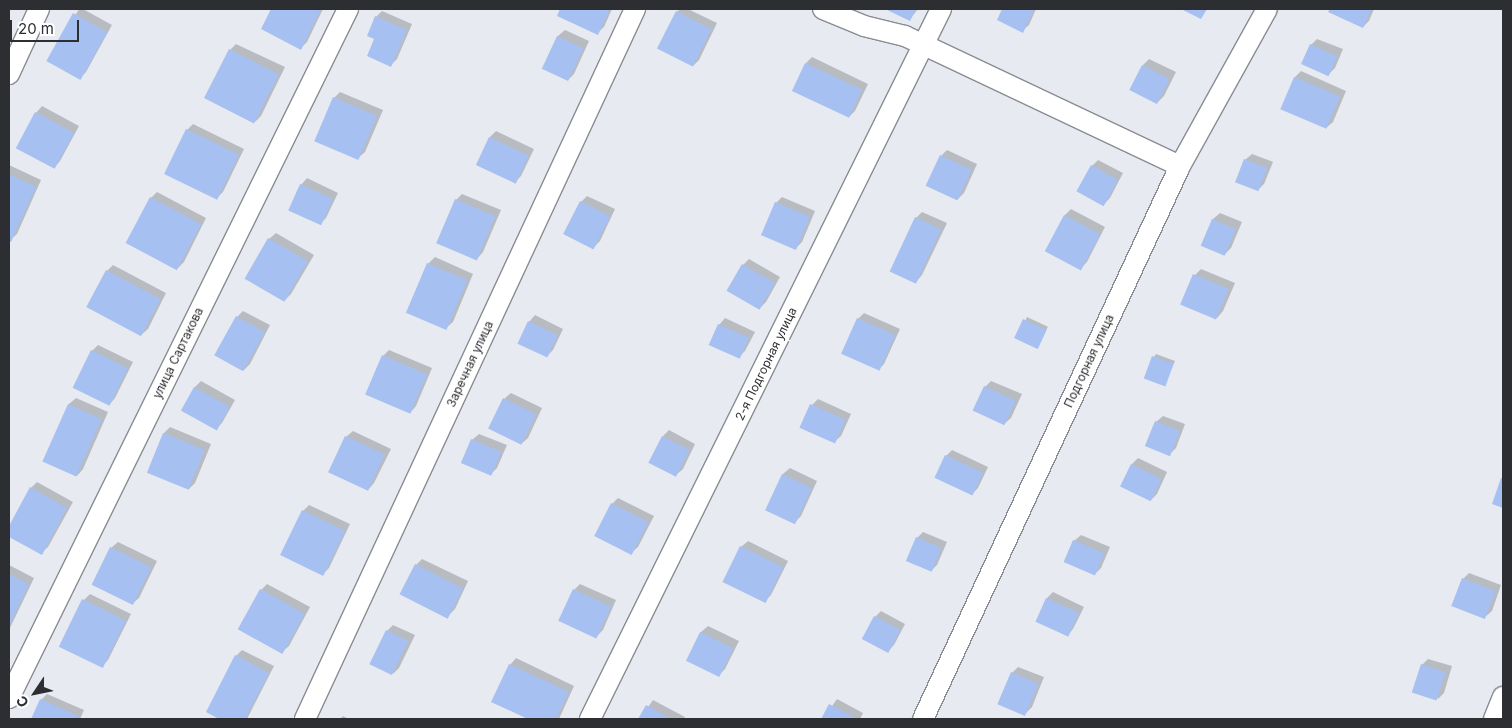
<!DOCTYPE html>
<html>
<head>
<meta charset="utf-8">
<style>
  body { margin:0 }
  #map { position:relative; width:1512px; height:728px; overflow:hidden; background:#e7eaf1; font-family:Inter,sans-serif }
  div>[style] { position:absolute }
  .shadow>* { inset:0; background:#0003; transform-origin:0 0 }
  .building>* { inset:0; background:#a6c0f1; transform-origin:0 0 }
  .roads { filter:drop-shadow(1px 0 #898c92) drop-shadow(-1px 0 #898c92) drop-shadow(0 1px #898c92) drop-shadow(0 -1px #898c92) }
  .street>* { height:20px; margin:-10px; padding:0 10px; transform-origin:10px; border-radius:10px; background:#fff }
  span { translate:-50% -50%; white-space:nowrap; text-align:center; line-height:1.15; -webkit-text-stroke:5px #fff; paint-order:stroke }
  .street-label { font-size:12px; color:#2d2e31 }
  .frame { position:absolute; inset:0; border:10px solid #2d2e31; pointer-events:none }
  .north { position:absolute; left:10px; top:668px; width:50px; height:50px; -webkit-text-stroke:4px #fff; paint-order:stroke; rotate:236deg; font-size:14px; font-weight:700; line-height:20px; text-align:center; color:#2d2e31 }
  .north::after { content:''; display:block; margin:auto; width:18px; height:22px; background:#2d2e31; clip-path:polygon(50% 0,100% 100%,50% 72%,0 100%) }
  .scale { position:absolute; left:10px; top:20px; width:69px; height:22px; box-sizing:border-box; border:2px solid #2d2e31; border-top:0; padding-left:6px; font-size:15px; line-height:18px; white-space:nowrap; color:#2d2e31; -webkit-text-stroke:4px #fff; paint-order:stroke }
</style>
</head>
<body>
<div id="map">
  <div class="shadow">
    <div style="clip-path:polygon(79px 9px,83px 9px,112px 25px,86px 72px,80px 78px,48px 60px)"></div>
    <div style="clip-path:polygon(272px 9px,323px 9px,307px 42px,301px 48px,262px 29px)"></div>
    <div style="clip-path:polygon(561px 9px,612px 9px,604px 27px,597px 33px,558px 15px)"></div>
    <div style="clip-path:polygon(680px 9px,688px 9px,717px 23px,699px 60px,693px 66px,677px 12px)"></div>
    <div style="clip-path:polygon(888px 9px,918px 9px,910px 19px)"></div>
    <div style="clip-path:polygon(1003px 9px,1036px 9px,1029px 25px,1022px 31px,998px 20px)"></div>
    <div style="clip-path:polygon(1331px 9px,1374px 9px,1369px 21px,1363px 27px,1330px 11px)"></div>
    <div style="clip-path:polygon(382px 11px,412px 24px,397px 59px,391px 65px,376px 38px,376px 17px)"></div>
    <div style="clip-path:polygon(565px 30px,589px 41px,574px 74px,568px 80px,544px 69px,558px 36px)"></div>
    <div style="clip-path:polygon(1317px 39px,1343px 49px,1335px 68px,1329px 74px,1311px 45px)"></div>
    <div style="clip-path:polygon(236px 44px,285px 67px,261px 116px,255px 122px,230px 50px)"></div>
    <div style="clip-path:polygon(812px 57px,868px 84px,855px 111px,849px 117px,806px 63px)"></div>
    <div style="clip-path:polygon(1149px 59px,1176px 72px,1164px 96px,1158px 102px,1143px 65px)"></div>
    <div style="clip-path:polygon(1301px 71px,1346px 91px,1333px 122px,1326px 128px,1282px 109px,1295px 77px)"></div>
    <div style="clip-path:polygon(340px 92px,383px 110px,365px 152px,358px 158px,334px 98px)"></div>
    <div style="clip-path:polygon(42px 106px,79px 126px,60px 161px,54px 168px,17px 148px,36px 113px)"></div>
    <div style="clip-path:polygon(193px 124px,244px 149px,223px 192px,216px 199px,187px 130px)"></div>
    <div style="clip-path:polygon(496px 131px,534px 149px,521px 176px,515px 182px,477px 165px,490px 137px)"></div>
    <div style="clip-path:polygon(947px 150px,977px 164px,964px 193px,958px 199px,941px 156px)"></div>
    <div style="clip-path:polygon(1252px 154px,1273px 162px,1264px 184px,1258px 190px,1245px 160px)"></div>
    <div style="clip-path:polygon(1098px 160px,1123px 173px,1110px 198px,1104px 204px,1092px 166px)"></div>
    <div style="clip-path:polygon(9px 165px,41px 180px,17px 234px,10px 240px)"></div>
    <div style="clip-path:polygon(307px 178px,338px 193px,326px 218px,320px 224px,301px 185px)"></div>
    <div style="clip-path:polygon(157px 192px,206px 218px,184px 262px,178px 268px,151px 198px)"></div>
    <div style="clip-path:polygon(462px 194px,501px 210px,483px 252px,477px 259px,456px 200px)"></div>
    <div style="clip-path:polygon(587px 196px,615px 209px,600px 241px,594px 247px,581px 202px)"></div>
    <div style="clip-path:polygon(782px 197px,815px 211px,802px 242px,796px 248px,776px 203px)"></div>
    <div style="clip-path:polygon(1071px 209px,1105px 227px,1087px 262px,1080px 269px,1046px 251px,1065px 215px)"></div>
    <div style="clip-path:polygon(922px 212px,947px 223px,922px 275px,916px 282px,916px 218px)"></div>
    <div style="clip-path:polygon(1220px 213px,1242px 222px,1231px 248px,1225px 254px,1203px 245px,1213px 219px)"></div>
    <div style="clip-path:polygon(276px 233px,314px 255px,291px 294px,285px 300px,247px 278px,269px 239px)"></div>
    <div style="clip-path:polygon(435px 257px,473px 274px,453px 322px,446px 328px,428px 264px)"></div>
    <div style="clip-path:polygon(749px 259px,780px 277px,766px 302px,760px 308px,743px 265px)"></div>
    <div style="clip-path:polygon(113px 265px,166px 293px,148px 329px,141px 335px,107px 271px)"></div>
    <div style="clip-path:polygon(1201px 269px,1235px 283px,1223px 311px,1217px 318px,1195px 275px)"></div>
    <div style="clip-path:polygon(243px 311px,270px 325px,250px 364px,244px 370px,237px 317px)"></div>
    <div style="clip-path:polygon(864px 313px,900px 329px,884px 364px,878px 370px,858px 319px)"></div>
    <div style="clip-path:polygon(535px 315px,563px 329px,553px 350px,547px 356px,529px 322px)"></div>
    <div style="left:1027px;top:317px;width:23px;height:24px;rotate:25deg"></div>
    <div style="clip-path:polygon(725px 318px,755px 332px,745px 351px,739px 357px,719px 325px)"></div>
    <div style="clip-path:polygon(98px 345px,133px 362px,115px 398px,109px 405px,92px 351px)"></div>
    <div style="clip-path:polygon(389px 350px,432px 368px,416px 406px,410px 413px,383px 356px)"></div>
    <div style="clip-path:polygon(1156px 354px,1175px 361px,1164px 385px,1154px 357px)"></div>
    <div style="clip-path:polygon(201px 381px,235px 400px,222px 423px,216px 429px,182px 411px,195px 387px)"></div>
    <div style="clip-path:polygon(991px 381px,1022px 394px,1011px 418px,1004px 424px,985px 387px)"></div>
    <div style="clip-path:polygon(511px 393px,542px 408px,528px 438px,521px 444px,504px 399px)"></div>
    <div style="clip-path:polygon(76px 398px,108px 412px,83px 469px,77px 476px,44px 461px,69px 404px)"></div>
    <div style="clip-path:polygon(818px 399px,851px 414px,841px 436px,834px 442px,812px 405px)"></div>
    <div style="clip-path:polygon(1163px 416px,1185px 424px,1176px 448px,1170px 454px,1156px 422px)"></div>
    <div style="clip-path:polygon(170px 427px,211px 444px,195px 483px,189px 489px,148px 472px,164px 433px)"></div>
    <div style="clip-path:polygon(669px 430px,695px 444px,683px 469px,676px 475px,663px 436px)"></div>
    <div style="clip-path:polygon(353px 431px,391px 449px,374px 483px,368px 490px,346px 437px)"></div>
    <div style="clip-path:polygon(479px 434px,507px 445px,497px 468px,491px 474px,472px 440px)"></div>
    <div style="clip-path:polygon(952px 450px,988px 467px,978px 488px,972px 494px,946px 456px)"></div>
    <div style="clip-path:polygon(1138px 458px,1167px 472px,1157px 494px,1151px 500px,1121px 486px,1132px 464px)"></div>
    <div style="clip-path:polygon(790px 468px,817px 481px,801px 516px,795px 522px,767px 509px,783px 474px)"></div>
    <div style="clip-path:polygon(37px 482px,73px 502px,48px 547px,41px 553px,9px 535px,9px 529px,31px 488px)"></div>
    <div style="clip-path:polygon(618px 498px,654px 516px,638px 547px,631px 553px,612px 504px)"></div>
    <div style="clip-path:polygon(309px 505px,350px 524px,329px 568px,323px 574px,303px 511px)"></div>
    <div style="clip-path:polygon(923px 532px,947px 542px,937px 565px,931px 571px,917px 538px)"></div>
    <div style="clip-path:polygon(1081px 535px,1110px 547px,1101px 568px,1095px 574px,1074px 541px)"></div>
    <div style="clip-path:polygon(748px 541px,788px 561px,771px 595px,765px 601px,741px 547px)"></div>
    <div style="clip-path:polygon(118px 542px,157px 561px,139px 598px,132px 604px,111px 548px)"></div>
    <div style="clip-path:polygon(422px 559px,468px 581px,455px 609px,448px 616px,416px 565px)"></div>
    <div style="clip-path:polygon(9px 565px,34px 578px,9px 630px)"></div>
    <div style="clip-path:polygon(1469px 573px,1501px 585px,1492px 611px,1485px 617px,1463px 579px)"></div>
    <div style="clip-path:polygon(267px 584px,310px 607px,289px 646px,282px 652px,261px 590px)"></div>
    <div style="clip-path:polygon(580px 584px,616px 600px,603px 630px,597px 636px,574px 590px)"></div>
    <div style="clip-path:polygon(1053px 592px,1084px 607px,1073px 629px,1067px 636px,1037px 621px,1047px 598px)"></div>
    <div style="clip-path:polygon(90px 594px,131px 614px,108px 660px,102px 666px,84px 600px)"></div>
    <div style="clip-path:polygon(881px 611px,905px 624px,894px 645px,888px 651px,875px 617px)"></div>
    <div style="clip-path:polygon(393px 625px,415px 635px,399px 668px,393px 674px,387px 631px)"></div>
    <div style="clip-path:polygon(708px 626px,739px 641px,725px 669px,719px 675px,688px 660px,701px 632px)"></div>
    <div style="clip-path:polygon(242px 650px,274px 666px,247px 719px,222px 719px,207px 712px,236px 656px)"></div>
    <div style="clip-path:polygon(516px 658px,574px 686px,559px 719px,531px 719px,493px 702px,510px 665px)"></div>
    <div style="clip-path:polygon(1428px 659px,1452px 666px,1444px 693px,1438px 699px,1422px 665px)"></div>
    <div style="clip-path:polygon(1018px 667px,1044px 677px,1032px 707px,1026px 713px,1012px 673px)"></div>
    <div style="clip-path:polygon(47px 694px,84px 710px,80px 719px,33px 719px,41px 700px)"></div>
    <div style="clip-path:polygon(837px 699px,863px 713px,860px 719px,823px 719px)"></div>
    <div style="clip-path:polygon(653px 700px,685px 717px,684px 719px,640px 719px)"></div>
    <div style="clip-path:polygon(343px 716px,349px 719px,340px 719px)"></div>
  </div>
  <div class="building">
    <div style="clip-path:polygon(271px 9px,321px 9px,301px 50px,261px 29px)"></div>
    <div style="clip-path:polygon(560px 9px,610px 9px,598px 35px,557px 16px)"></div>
    <div style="clip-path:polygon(885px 9px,916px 9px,910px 21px)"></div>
    <div style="clip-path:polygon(1002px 9px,1034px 9px,1023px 33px,997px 20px)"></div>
    <div style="clip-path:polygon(1181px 9px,1207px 9px,1201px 19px)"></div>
    <div style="clip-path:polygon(1330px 9px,1372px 9px,1363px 28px,1328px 12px)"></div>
    <div style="left:676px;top:11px;width:40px;height:42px;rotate:27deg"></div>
    <div style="left:73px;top:13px;width:39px;height:55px;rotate:29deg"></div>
    <div style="clip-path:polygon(375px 16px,407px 30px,391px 67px,367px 56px,374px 39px,367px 36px)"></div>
    <div style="left:557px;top:36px;width:29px;height:36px;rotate:25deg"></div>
    <div style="left:1310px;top:44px;width:30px;height:22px;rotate:24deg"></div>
    <div style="left:229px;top:49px;width:56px;height:55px;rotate:27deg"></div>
    <div style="left:805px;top:63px;width:63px;height:31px;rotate:25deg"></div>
    <div style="left:1142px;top:65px;width:31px;height:28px;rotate:27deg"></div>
    <div style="left:1294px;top:77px;width:50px;height:35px;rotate:23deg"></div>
    <div style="left:333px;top:97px;width:48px;height:48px;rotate:23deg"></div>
    <div style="left:35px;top:112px;width:44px;height:41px;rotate:28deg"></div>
    <div style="left:186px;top:129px;width:59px;height:50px;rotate:26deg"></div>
    <div style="left:489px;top:137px;width:44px;height:31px;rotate:25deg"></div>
    <div style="left:940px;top:155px;width:35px;height:34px;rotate:25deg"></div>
    <div style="left:1244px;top:159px;width:25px;height:25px;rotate:21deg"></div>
    <div style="left:1091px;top:165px;width:31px;height:30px;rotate:29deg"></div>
    <div style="clip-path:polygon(9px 174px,36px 187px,11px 242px,9px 241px)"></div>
    <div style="left:300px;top:184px;width:36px;height:29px;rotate:24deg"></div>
    <div style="left:150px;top:197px;width:58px;height:52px;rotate:28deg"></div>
    <div style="left:455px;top:199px;width:44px;height:48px;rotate:23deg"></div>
    <div style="left:580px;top:201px;width:34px;height:37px;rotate:27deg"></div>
    <div style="left:775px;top:202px;width:38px;height:36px;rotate:23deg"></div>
    <div style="left:1064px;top:215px;width:41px;height:41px;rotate:28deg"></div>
    <div style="left:915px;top:217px;width:29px;height:60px;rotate:25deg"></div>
    <div style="left:1212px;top:219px;width:26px;height:29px;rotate:23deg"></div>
    <div style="left:268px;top:238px;width:46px;height:47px;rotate:30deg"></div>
    <div style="left:427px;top:263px;width:44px;height:54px;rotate:23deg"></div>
    <div style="left:742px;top:264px;width:38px;height:31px;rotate:30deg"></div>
    <div style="left:106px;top:270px;width:62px;height:42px;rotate:28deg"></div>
    <div style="left:1193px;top:274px;width:39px;height:33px;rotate:23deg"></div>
    <div style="left:236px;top:316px;width:33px;height:45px;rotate:29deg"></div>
    <div style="left:857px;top:318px;width:42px;height:39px;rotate:24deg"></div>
    <div style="left:1023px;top:319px;width:26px;height:21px;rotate:25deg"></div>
    <div style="left:528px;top:321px;width:33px;height:25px;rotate:25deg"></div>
    <div style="left:718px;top:324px;width:34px;height:23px;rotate:24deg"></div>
    <div style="left:91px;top:350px;width:41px;height:42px;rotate:26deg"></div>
    <div style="left:382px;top:355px;width:49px;height:43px;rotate:23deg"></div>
    <div style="left:1152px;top:356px;width:23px;height:24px;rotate:20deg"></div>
    <div style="left:984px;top:386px;width:35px;height:27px;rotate:25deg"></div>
    <div style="left:194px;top:387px;width:41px;height:27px;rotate:29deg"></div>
    <div style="left:503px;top:398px;width:37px;height:34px;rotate:26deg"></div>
    <div style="left:68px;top:404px;width:37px;height:63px;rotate:24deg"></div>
    <div style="left:810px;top:404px;width:39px;height:26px;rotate:24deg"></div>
    <div style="left:1155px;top:421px;width:27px;height:27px;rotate:22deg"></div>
    <div style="left:163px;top:433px;width:45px;height:43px;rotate:22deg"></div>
    <div style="left:345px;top:436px;width:44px;height:40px;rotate:25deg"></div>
    <div style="left:662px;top:436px;width:31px;height:30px;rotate:27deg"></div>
    <div style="left:471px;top:439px;width:33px;height:26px;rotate:23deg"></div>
    <div style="left:945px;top:455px;width:42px;height:25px;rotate:25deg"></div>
    <div style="left:1131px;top:464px;width:34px;height:25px;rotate:26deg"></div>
    <div style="left:782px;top:474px;width:33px;height:40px;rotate:25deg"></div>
    <div style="clip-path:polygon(1501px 478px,1503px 479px,1503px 508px,1492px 504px)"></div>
    <div style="clip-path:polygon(30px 487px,67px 508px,42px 555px,9px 537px,9px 526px)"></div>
    <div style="left:611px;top:503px;width:42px;height:37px;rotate:27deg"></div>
    <div style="left:302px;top:510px;width:48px;height:50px;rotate:26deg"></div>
    <div style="left:916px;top:537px;width:28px;height:26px;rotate:23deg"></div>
    <div style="left:1073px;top:540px;width:34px;height:24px;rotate:23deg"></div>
    <div style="left:740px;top:546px;width:48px;height:40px;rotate:26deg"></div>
    <div style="left:110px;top:547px;width:46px;height:42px;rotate:26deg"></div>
    <div style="left:415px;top:564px;width:54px;height:34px;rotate:27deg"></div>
    <div style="clip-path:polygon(9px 574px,29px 584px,9px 626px)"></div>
    <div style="left:1462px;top:578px;width:36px;height:30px;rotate:21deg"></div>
    <div style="left:260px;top:589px;width:51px;height:46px;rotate:29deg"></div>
    <div style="left:573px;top:589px;width:42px;height:35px;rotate:25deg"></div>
    <div style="left:1046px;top:598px;width:36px;height:26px;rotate:24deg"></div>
    <div style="left:82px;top:599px;width:49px;height:53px;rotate:26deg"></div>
    <div style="left:874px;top:616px;width:30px;height:26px;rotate:28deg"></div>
    <div style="left:386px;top:630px;width:25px;height:38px;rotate:26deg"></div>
    <div style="left:700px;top:632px;width:37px;height:32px;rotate:26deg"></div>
    <div style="clip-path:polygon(235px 655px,269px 673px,245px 719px,219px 719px,206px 712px)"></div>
    <div style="clip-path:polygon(509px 664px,569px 692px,556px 719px,528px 719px,491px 702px)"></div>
    <div style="left:1421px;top:664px;width:26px;height:30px;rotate:18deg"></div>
    <div style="left:1011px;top:672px;width:30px;height:35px;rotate:23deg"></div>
    <div style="clip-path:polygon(40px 699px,79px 716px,77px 719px,31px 719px)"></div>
    <div style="clip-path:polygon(829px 704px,858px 719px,821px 719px)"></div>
    <div style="clip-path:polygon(646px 705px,671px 719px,638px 719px)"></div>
  </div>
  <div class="roads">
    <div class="street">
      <div style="left:823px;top:9px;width:44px;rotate:22.5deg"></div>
      <div style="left:864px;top:26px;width:42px;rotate:13.7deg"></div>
      <div style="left:905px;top:36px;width:304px;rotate:25.3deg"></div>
      <div style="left:9px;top:74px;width:72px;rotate:-65.2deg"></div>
      <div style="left:9px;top:698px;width:768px;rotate:-63.8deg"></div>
      <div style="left:305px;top:719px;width:783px;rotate:-65.07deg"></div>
      <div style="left:590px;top:719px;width:792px;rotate:-63.69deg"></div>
      <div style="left:923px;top:719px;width:610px;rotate:-65.07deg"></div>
      <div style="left:1180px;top:166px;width:179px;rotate:-61deg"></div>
      <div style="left:1494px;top:719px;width:24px;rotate:-68deg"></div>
    </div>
  </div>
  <div class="street-label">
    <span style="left:178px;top:353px;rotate:-64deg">улица Сартакова</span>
    <span style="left:1089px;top:361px;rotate:-65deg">Подгорная улица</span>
    <span style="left:470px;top:364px;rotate:-65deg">Заречная улица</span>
    <span style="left:766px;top:364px;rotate:-64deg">2-я Подгорная улица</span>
  </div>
  <div class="frame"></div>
  <div class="north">С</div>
  <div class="scale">20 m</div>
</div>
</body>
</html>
